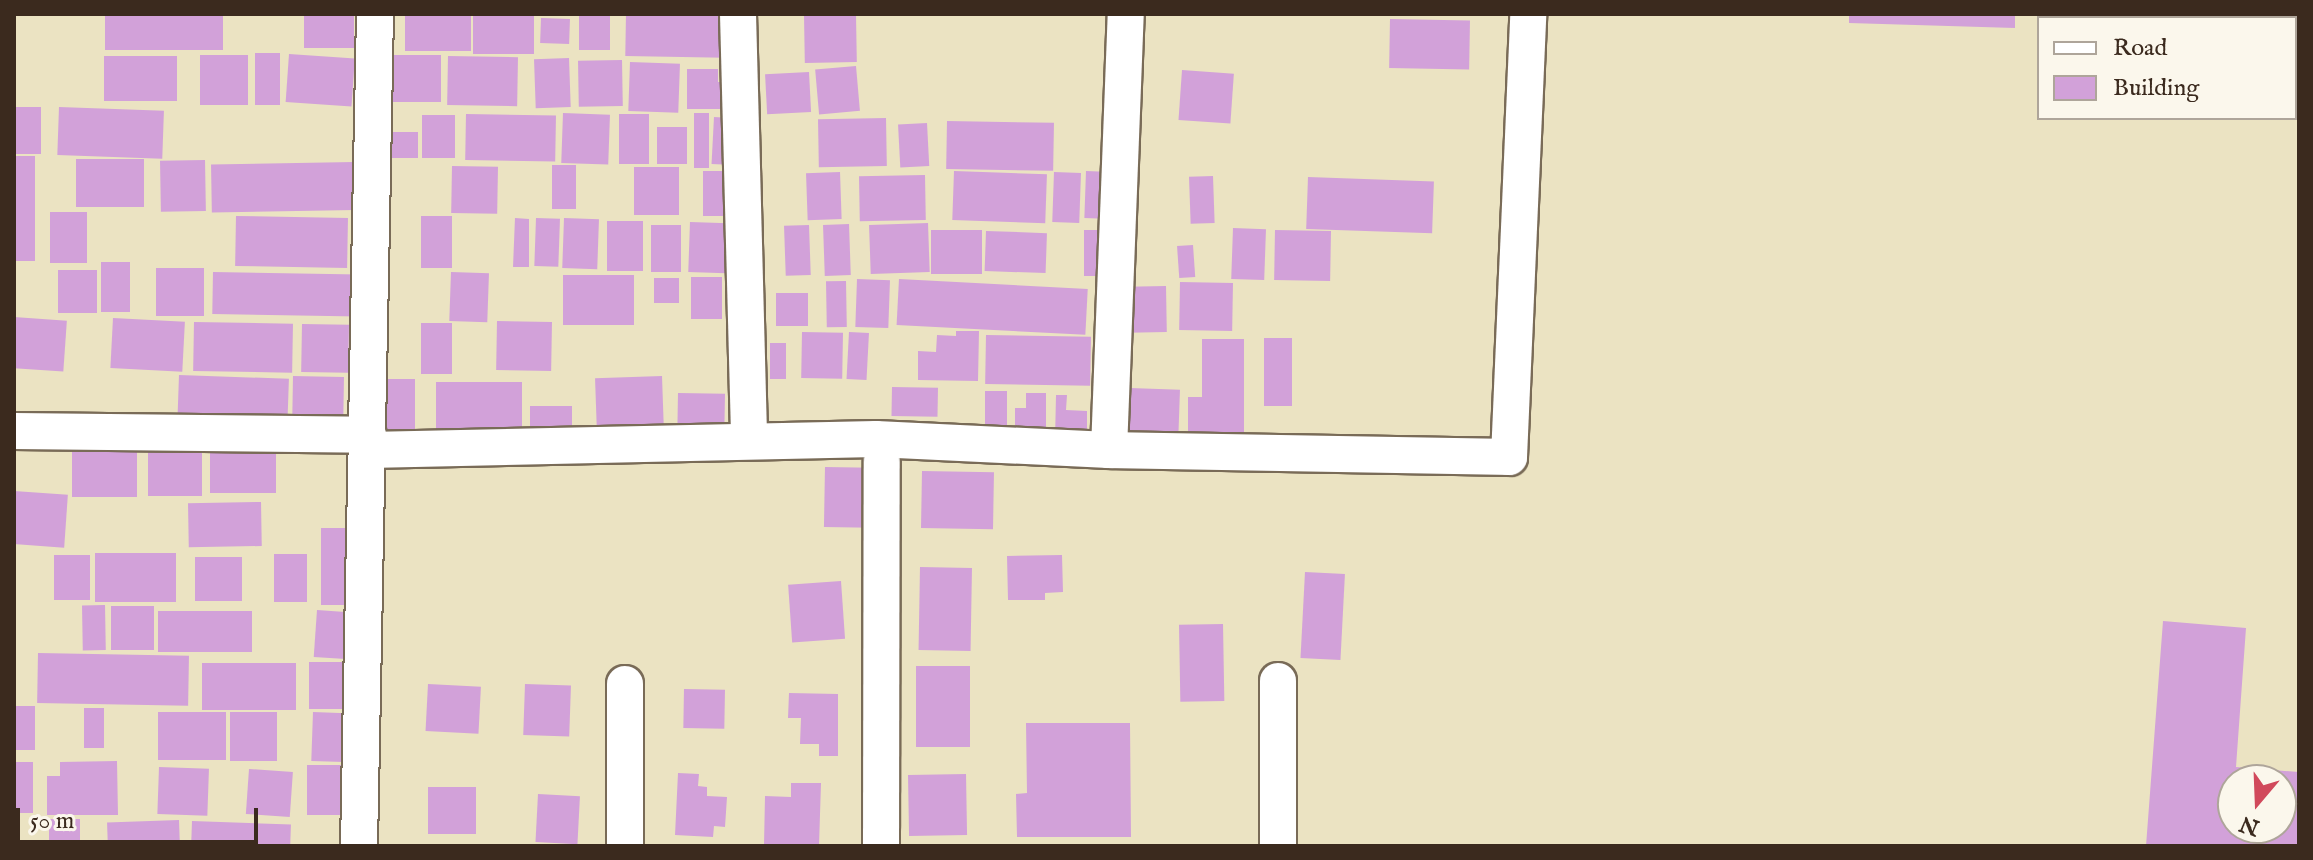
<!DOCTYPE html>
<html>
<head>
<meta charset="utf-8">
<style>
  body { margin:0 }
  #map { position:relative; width:2313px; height:860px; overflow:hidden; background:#ebe3c2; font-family:"IM FELL English",serif }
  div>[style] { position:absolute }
  .building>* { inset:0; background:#d2a1d9; transform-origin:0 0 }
  .roads { filter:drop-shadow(2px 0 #796b57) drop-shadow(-2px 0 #796b57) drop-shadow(0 2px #796b57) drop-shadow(0 -2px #796b57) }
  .street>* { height:36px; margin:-18px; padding:0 18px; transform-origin:18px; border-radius:18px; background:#fff }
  span { translate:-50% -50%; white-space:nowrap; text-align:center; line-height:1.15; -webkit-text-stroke:6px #fbf7ec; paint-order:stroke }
  .frame { position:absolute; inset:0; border:16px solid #3b2a1e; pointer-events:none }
  .legend { position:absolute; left:2037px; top:16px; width:260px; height:104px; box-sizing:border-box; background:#fbf7ec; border:2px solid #aea59a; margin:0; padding:10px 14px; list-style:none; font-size:24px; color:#3b2a1e }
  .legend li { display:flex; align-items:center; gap:16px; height:40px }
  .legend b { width:40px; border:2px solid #aea59a }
  .north { position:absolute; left:2217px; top:764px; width:80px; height:80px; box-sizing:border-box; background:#fbf7ec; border:2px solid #aea59a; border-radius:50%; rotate:199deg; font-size:22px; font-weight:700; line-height:32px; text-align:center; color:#3b2a1e }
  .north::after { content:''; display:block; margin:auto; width:28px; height:36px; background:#d1495b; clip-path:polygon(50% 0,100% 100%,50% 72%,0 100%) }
  .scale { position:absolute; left:16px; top:808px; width:242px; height:36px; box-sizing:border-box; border:4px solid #3b2a1e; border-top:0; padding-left:10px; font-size:24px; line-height:28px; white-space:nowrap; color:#3b2a1e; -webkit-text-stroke:6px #fbf7ec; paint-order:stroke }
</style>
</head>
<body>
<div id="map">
  <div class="building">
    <div style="left:105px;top:14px;width:118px;height:36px"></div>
    <div style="left:304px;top:14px;width:50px;height:34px"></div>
    <div style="left:405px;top:14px;width:66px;height:37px"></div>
    <div style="left:473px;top:14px;width:61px;height:40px"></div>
    <div style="left:579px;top:14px;width:31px;height:36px"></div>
    <div style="left:626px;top:14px;width:99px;height:42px;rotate:1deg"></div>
    <div style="clip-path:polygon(1849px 14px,2015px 14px,2015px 28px,1849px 23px)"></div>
    <div style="left:2059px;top:14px;width:126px;height:4px"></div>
    <div style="left:856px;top:15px;width:47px;height:52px;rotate:89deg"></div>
    <div style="left:541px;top:18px;width:29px;height:25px;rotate:2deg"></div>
    <div style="left:1390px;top:19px;width:80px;height:49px;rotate:1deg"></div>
    <div style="left:255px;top:53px;width:25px;height:52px"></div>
    <div style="left:289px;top:54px;width:66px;height:48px;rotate:4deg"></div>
    <div style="left:200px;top:55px;width:48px;height:50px"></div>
    <div style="left:387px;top:55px;width:54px;height:47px"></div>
    <div style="left:104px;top:56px;width:73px;height:45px"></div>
    <div style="left:448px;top:56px;width:70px;height:49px;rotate:1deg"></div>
    <div style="left:569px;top:58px;width:49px;height:35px;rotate:88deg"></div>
    <div style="left:622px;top:60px;width:46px;height:44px;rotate:89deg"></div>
    <div style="left:630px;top:62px;width:50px;height:49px;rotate:2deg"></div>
    <div style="left:2295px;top:62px;width:4px;height:48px"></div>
    <div style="left:856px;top:66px;width:45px;height:41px;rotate:85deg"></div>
    <div style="clip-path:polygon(687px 69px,718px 69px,718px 82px,736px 82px,736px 109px,687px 109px)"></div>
    <div style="left:1182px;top:70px;width:52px;height:50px;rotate:4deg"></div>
    <div style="left:809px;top:72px;width:40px;height:44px;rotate:87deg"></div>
    <div style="left:14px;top:107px;width:27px;height:47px"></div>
    <div style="left:59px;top:107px;width:105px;height:48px;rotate:2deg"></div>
    <div style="left:563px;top:113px;width:47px;height:50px;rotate:2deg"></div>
    <div style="left:694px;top:113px;width:15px;height:55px"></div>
    <div style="left:466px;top:114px;width:90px;height:46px;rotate:1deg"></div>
    <div style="left:619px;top:114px;width:30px;height:50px"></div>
    <div style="left:422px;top:115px;width:33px;height:43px"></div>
    <div style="left:714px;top:117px;width:17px;height:47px;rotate:3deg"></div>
    <div style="left:886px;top:118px;width:48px;height:68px;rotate:89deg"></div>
    <div style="left:947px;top:121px;width:107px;height:48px;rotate:1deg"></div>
    <div style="left:927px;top:123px;width:43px;height:29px;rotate:87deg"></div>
    <div style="left:657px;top:127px;width:30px;height:37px"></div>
    <div style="left:418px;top:132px;width:26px;height:43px;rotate:90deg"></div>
    <div style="left:14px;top:156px;width:21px;height:105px"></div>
    <div style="left:76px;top:159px;width:68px;height:48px"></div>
    <div style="left:205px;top:160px;width:51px;height:45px;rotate:89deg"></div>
    <div style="left:354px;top:162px;width:48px;height:143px;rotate:89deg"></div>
    <div style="left:552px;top:165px;width:24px;height:44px"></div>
    <div style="left:452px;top:166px;width:46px;height:47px;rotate:1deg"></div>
    <div style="left:634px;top:167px;width:45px;height:48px"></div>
    <div style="left:703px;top:171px;width:23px;height:45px"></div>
    <div style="left:954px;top:171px;width:93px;height:49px;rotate:2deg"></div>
    <div style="left:1086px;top:171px;width:26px;height:47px;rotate:2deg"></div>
    <div style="left:840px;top:172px;width:47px;height:34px;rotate:88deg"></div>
    <div style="left:1054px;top:172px;width:27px;height:50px;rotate:2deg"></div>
    <div style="left:925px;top:175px;width:45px;height:66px;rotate:89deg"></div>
    <div style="left:1213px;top:176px;width:47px;height:24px;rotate:88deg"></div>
    <div style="left:1308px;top:177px;width:126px;height:52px;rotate:2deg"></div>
    <div style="left:50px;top:212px;width:37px;height:51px"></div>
    <div style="left:236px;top:216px;width:112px;height:50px;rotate:1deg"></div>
    <div style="left:421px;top:216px;width:31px;height:52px"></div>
    <div style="clip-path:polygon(515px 218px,529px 219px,529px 267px,513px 267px)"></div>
    <div style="left:536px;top:218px;width:24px;height:48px;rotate:2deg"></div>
    <div style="left:564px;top:218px;width:35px;height:50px;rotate:2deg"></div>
    <div style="left:607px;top:221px;width:36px;height:50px"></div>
    <div style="left:690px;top:222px;width:38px;height:50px;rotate:2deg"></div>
    <div style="left:928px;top:223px;width:49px;height:59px;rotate:88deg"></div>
    <div style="left:849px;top:224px;width:51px;height:26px;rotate:88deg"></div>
    <div style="left:651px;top:225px;width:30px;height:47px"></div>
    <div style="left:809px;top:225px;width:50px;height:25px;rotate:88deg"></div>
    <div style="left:1233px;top:228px;width:33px;height:51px;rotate:2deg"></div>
    <div style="left:931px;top:230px;width:51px;height:44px"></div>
    <div style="left:1084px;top:230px;width:23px;height:46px"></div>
    <div style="left:1275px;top:230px;width:56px;height:50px;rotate:1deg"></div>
    <div style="left:986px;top:231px;width:61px;height:40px;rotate:2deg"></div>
    <div style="left:1193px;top:245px;width:32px;height:16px;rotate:86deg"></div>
    <div style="left:101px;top:262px;width:29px;height:50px"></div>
    <div style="left:156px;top:268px;width:48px;height:48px"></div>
    <div style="left:58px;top:270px;width:39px;height:43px"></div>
    <div style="left:213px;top:272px;width:146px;height:42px;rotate:1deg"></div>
    <div style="left:451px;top:272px;width:38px;height:49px;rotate:2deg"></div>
    <div style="left:563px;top:275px;width:71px;height:50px"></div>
    <div style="left:691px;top:277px;width:31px;height:42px"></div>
    <div style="left:654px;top:278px;width:25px;height:25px"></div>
    <div style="left:857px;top:279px;width:33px;height:48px;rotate:2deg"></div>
    <div style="left:899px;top:279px;width:189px;height:46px;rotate:3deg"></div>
    <div style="left:846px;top:281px;width:46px;height:20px;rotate:89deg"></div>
    <div style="left:1180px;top:282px;width:53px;height:48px;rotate:1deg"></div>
    <div style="left:1166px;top:286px;width:46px;height:39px;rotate:89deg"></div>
    <div style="left:776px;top:293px;width:32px;height:33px"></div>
    <div style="left:14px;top:317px;width:53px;height:51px;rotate:4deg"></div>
    <div style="left:113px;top:318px;width:72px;height:50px;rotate:3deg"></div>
    <div style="left:497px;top:321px;width:55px;height:49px;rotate:1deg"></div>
    <div style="left:194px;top:322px;width:99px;height:49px;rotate:1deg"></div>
    <div style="left:421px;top:323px;width:31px;height:51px"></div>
    <div style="left:302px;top:324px;width:47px;height:48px;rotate:1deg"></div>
    <div style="clip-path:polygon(956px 331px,979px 331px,978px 381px,918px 380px,918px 351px,936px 352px,937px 335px,956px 336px)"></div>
    <div style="left:802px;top:332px;width:41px;height:46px;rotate:1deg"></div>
    <div style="left:849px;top:332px;width:20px;height:47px;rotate:3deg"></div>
    <div style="left:986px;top:335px;width:105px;height:49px;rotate:1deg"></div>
    <div style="left:1264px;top:338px;width:28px;height:68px"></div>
    <div style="clip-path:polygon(1202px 339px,1244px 339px,1244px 437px,1188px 437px,1188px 397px,1202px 397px)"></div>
    <div style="left:770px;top:343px;width:16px;height:36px"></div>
    <div style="left:179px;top:375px;width:110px;height:50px;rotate:2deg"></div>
    <div style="left:293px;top:376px;width:51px;height:48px;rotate:1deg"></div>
    <div style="left:662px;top:376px;width:57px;height:67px;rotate:88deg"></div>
    <div style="left:382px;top:379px;width:33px;height:53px"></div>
    <div style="left:436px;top:382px;width:86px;height:48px"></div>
    <div style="left:892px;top:387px;width:46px;height:29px;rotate:1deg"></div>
    <div style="left:1130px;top:388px;width:50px;height:43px;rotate:2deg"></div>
    <div style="left:985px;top:391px;width:22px;height:50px"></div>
    <div style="left:678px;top:393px;width:47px;height:39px;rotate:1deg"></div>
    <div style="clip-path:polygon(1026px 393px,1046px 393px,1046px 443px,1015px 443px,1015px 408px,1026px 408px)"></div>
    <div style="clip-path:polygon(1056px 395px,1067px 395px,1066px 410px,1087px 411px,1087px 441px,1055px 440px)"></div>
    <div style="left:530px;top:406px;width:42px;height:24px"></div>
    <div style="left:148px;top:443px;width:54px;height:53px"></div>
    <div style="left:137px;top:445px;width:52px;height:65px;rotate:90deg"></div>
    <div style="left:276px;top:449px;width:44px;height:66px;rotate:90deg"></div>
    <div style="left:825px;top:467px;width:48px;height:60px;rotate:1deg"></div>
    <div style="left:922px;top:471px;width:72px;height:57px;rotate:1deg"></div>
    <div style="left:14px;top:491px;width:54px;height:53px;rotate:4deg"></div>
    <div style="left:261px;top:502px;width:44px;height:73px;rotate:89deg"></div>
    <div style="left:321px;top:528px;width:27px;height:77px"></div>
    <div style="left:95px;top:553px;width:81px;height:49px"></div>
    <div style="left:274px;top:554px;width:33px;height:48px"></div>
    <div style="left:54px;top:555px;width:36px;height:45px"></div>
    <div style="clip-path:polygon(1062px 555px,1063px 592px,1045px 593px,1045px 600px,1008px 600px,1007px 556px)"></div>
    <div style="left:195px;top:557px;width:47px;height:44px"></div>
    <div style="left:920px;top:567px;width:52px;height:83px;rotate:1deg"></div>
    <div style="left:1305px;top:572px;width:40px;height:86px;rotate:3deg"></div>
    <div style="left:841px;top:581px;width:58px;height:53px;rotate:86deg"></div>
    <div style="left:105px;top:605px;width:45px;height:23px;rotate:89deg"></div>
    <div style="left:111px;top:606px;width:43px;height:44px"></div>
    <div style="left:317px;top:610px;width:32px;height:47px;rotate:4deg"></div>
    <div style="left:158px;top:611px;width:94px;height:41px"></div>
    <div style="clip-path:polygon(evenodd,2163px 621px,2246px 628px,2236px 767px,2299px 772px,2299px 846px,2146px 846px,2163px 621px,2233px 780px,2281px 780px,2281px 828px,2233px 828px,2233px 780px)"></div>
    <div style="left:1223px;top:624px;width:77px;height:44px;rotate:89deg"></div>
    <div style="left:38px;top:653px;width:151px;height:50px;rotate:1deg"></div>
    <div style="left:309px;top:662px;width:37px;height:47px"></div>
    <div style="left:202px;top:663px;width:94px;height:47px"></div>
    <div style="left:916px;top:666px;width:54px;height:81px"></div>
    <div style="left:428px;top:684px;width:53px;height:47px;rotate:3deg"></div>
    <div style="left:525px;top:684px;width:46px;height:51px;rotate:2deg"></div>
    <div style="left:684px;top:689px;width:41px;height:39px;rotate:1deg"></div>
    <div style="clip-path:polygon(789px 693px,838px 694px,838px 756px,819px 756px,819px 744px,800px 744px,801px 718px,788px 718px)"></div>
    <div style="left:35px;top:706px;width:44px;height:21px;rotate:90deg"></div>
    <div style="left:84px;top:708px;width:20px;height:40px"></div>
    <div style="left:226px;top:712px;width:48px;height:68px;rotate:90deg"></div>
    <div style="left:277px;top:712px;width:49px;height:47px;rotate:90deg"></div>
    <div style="left:313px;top:712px;width:33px;height:49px;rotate:2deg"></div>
    <div style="clip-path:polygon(1026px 723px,1130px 723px,1131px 837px,1017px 837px,1016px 794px,1027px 793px)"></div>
    <div style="clip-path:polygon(117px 761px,118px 815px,47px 815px,47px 776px,60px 776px,60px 762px)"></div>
    <div style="left:14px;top:762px;width:19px;height:51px"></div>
    <div style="left:348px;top:765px;width:50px;height:41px;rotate:90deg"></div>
    <div style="left:159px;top:767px;width:50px;height:47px;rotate:2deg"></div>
    <div style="left:249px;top:769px;width:44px;height:45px;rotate:4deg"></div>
    <div style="clip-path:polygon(678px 773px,699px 774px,698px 786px,707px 787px,707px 796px,727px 797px,725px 827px,714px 826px,713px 837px,675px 835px)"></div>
    <div style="left:966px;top:774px;width:61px;height:58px;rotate:89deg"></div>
    <div style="clip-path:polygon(791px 783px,821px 783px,819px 846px,764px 845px,765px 796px,791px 797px)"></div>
    <div style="left:428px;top:787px;width:48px;height:47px"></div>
    <div style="left:538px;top:794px;width:42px;height:48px;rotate:3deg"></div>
    <div style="left:49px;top:819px;width:31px;height:27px"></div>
    <div style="left:179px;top:820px;width:26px;height:72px;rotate:88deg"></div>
    <div style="left:192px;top:821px;width:99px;height:25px;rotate:2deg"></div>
  </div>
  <div class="roads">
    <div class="street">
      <div style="left:738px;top:14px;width:426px;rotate:88.5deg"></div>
      <div style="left:14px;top:431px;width:354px;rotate:0.6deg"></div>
      <div style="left:368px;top:450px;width:508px;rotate:-1.24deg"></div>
      <div style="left:876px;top:439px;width:233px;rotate:2.7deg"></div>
      <div style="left:1109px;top:450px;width:400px;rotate:1deg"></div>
      <div style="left:1509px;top:457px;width:443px;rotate:-87.5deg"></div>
      <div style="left:1109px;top:450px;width:436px;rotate:-87.8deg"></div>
      <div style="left:625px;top:684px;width:162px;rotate:90deg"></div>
      <div style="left:359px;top:846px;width:832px;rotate:-88.9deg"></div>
      <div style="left:881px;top:846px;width:384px;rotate:-89.9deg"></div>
      <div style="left:1278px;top:846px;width:165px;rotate:-90deg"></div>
    </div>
  </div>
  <div class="frame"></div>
  <ul class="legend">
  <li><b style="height:10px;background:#fff"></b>Road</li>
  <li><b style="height:22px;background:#d2a1d9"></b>Building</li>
  </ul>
  <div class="north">N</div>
  <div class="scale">50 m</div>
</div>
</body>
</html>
